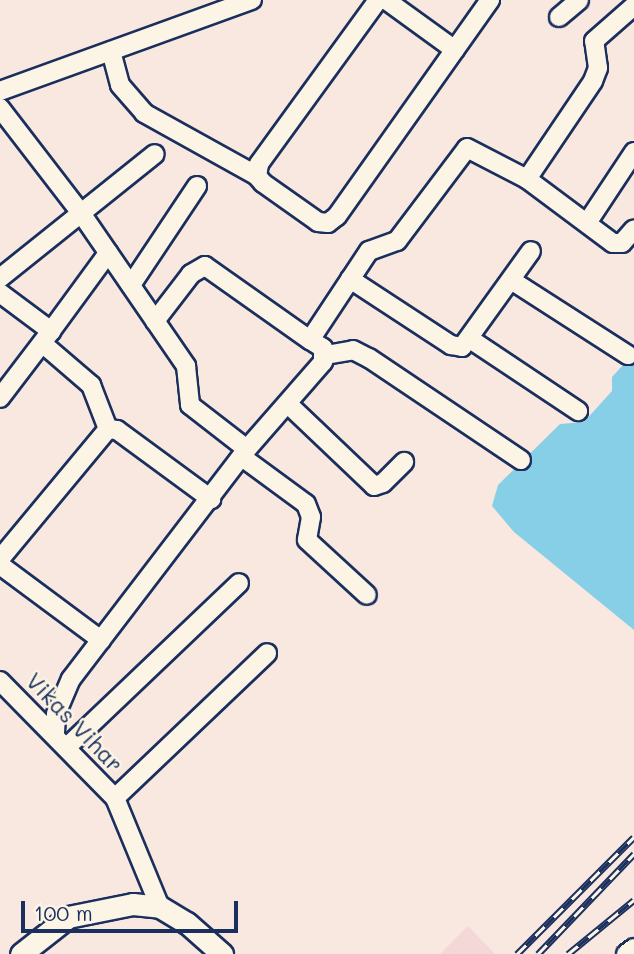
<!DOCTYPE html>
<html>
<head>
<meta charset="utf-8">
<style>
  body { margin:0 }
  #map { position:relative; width:634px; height:954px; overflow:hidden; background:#f8e8df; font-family:Mali,sans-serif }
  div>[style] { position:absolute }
  .built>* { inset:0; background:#f4d8d8 }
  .water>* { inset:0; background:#86cfe7 }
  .roads { filter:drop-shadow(2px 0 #1b2f5e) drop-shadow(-2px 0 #1b2f5e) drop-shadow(0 2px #1b2f5e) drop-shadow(0 -2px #1b2f5e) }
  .minor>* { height:18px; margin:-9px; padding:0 9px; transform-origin:9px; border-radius:9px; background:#fcf5e5 }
  .tertiary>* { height:21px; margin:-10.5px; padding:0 10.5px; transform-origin:10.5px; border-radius:10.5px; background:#fcf5e5 }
  .rail>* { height:7px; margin-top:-3.5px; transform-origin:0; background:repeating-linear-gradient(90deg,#fcf5e5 0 13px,#1b2f5e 0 26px); box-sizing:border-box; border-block:2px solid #1b2f5e }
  span { translate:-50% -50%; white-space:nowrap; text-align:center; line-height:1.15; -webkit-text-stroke:5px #fcf5e5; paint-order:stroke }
  .street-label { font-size:23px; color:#1b2f5e }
  .scale { position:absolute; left:21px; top:901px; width:217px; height:32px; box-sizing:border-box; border:4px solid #1b2f5e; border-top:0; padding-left:9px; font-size:21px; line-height:24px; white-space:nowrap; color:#1b2f5e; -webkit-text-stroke:5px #fcf5e5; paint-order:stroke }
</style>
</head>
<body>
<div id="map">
  <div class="built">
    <div style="clip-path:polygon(468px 926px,495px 954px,440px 954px)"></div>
  </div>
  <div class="water">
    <div style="clip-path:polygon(634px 353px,634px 630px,514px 532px,492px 506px,498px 485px,560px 424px,584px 422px,612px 391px,612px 377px)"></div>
  </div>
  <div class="roads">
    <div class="minor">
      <div style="left:378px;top:0;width:203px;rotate:126deg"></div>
      <div style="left:259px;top:164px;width:12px;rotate:99deg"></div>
      <div style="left:257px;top:176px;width:9px;rotate:49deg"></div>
      <div style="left:263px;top:183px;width:67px;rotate:35.3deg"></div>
      <div style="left:318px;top:222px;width:10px;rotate:6deg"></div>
      <div style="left:328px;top:223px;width:11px;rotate:-38deg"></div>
      <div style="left:337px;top:216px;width:265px;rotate:-54.7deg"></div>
      <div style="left:386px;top:0;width:85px;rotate:35.9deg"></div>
      <div style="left:559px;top:17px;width:26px;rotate:-40deg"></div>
      <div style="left:111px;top:51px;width:35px;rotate:75deg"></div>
      <div style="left:120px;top:85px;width:37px;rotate:49deg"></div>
      <div style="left:144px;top:113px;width:129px;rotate:29.1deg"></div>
      <div style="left:0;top:91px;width:268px;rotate:-19.9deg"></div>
      <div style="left:0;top:108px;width:133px;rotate:52.4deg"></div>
      <div style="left:81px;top:213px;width:186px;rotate:55.5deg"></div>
      <div style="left:186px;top:366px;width:39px;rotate:84deg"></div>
      <div style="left:190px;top:405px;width:72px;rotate:37.7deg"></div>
      <div style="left:527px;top:179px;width:107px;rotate:36.7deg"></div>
      <div style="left:613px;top:243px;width:9px"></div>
      <div style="left:622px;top:243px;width:18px;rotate:-49deg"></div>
      <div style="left:587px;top:223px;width:85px;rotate:-56.5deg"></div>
      <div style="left:0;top:278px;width:198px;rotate:-38.7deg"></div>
      <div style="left:350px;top:279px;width:121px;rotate:33.2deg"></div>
      <div style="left:451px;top:345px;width:11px;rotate:10deg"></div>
      <div style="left:462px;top:347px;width:118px;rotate:-54.3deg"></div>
      <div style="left:511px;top:280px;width:139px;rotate:32.7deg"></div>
      <div style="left:131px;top:285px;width:119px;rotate:-56.3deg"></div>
      <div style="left:0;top:293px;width:64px;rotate:36.7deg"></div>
      <div style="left:51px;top:331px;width:84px;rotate:127.3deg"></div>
      <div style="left:155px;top:321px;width:59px;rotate:-52.5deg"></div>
      <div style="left:191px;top:274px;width:16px;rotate:-30deg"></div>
      <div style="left:205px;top:266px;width:128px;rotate:35.2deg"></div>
      <div style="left:51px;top:331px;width:97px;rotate:-53.8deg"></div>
      <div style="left:470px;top:339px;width:130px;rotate:33.7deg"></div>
      <div style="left:42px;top:343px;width:65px;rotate:40.6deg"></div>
      <div style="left:91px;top:385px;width:47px;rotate:68.9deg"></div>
      <div style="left:326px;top:355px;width:27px;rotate:-10deg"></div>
      <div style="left:353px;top:350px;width:18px;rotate:27deg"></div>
      <div style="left:369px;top:358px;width:183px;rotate:33.9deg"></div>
      <div style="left:288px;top:404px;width:119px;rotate:43.6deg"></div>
      <div style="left:374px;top:486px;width:9px;rotate:-18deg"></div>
      <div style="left:383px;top:483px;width:30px;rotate:-45deg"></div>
      <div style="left:242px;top:457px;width:79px;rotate:36.3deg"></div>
      <div style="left:306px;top:504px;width:14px;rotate:69deg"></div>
      <div style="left:311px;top:517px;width:23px;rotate:100deg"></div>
      <div style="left:307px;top:540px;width:81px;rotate:42.5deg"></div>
      <div style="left:0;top:559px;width:169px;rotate:-50.3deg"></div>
      <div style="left:108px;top:429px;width:9px;rotate:6deg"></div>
      <div style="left:117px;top:430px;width:117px;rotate:36.3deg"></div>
      <div style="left:0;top:565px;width:126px;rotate:36.6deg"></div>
      <div style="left:0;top:681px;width:164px;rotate:45.5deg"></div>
      <div style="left:115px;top:798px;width:118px;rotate:67.6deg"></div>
      <div style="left:55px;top:733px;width:19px;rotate:-87deg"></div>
      <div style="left:56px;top:714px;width:38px;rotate:-67deg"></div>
      <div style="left:71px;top:679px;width:290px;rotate:-52.6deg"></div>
      <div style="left:247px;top:449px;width:116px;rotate:-48.9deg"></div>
      <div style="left:323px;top:362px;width:14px;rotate:-90deg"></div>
      <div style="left:323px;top:348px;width:15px;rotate:-148deg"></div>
      <div style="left:310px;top:340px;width:107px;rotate:-56.5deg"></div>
      <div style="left:369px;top:251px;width:30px;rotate:-20deg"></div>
      <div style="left:397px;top:241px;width:116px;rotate:-53deg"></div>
      <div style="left:467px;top:148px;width:68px;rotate:27.3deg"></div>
      <div style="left:527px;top:179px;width:118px;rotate:-56deg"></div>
      <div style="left:593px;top:81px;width:14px;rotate:-69deg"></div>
      <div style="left:598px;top:68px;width:27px;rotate:-98deg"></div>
      <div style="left:594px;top:41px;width:53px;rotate:-41.2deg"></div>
      <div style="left:68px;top:746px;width:236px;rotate:-43.6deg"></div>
      <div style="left:115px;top:798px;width:210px;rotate:-43.6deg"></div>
      <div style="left:626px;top:954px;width:10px;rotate:-37deg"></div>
    </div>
    <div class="tertiary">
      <div style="left:21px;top:954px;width:60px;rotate:-38.2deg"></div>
      <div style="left:68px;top:917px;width:66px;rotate:-11.3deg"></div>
      <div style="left:133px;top:904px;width:27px;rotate:6deg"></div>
      <div style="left:160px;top:907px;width:31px;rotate:31deg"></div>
      <div style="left:187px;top:923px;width:47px;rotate:41.5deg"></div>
    </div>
  </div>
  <div class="rail">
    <div style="left:517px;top:954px;width:165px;rotate:-45deg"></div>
    <div style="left:538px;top:954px;width:139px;rotate:-46.2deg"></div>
    <div style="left:568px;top:954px;width:85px;rotate:-39.3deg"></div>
  </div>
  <div class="street-label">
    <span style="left:75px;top:722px;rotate:46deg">Vikas Vihar</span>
  </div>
  <div class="scale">100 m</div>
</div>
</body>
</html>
